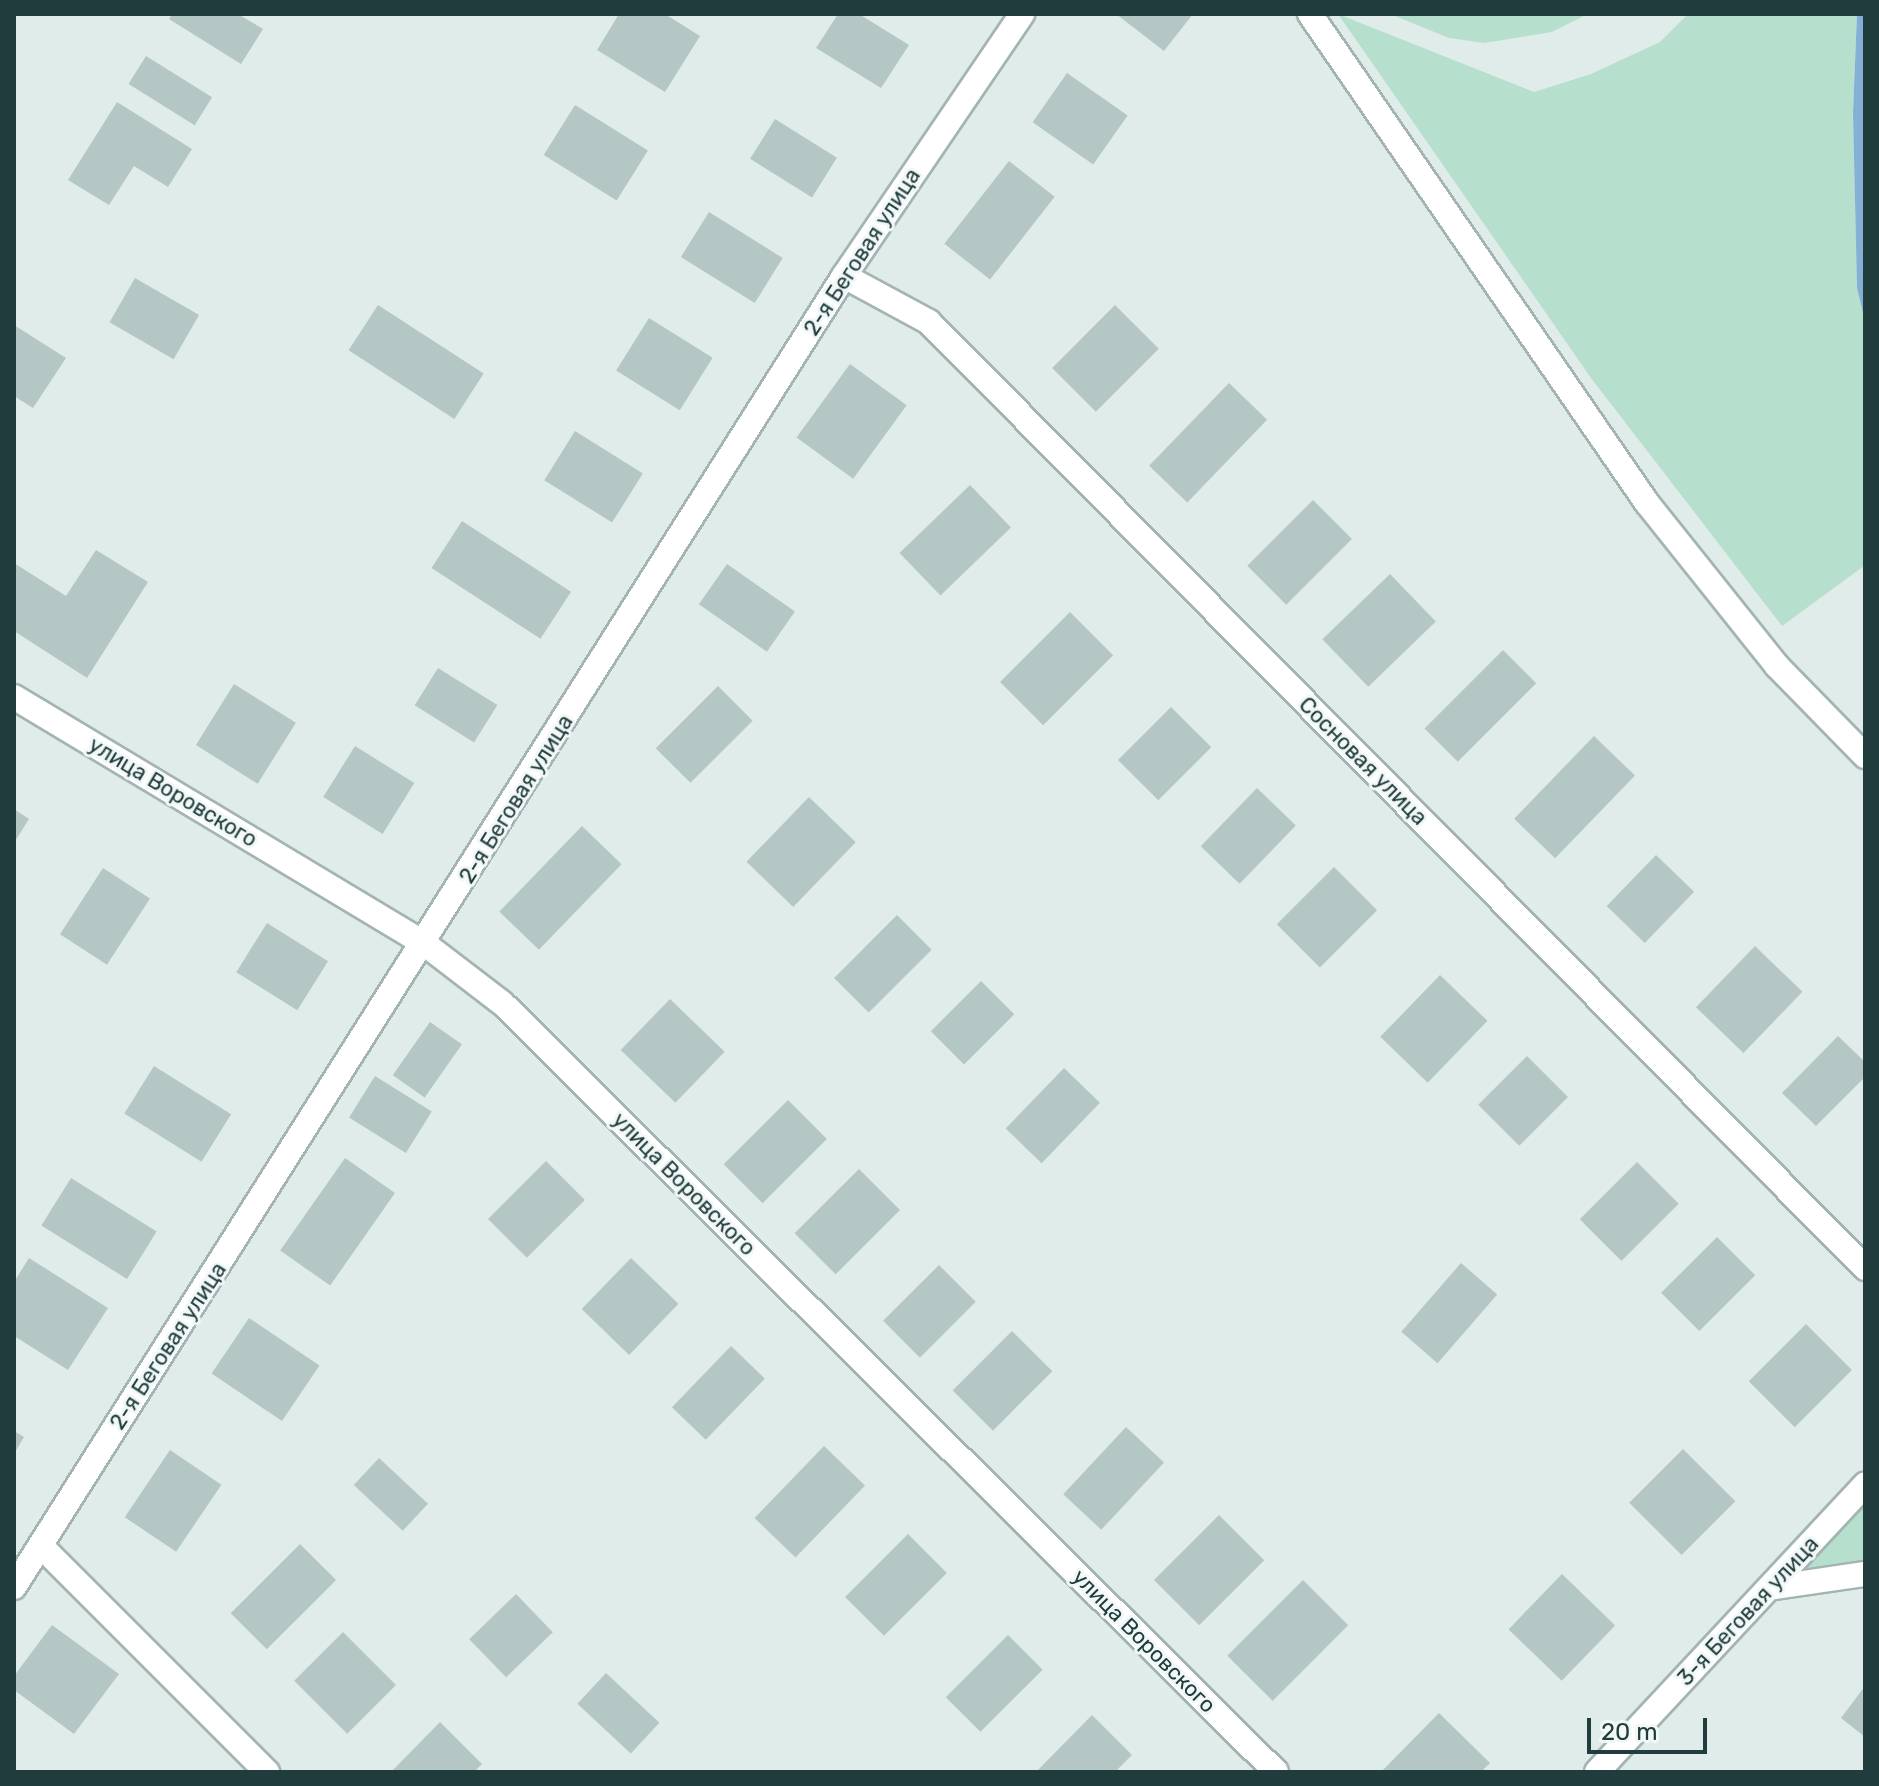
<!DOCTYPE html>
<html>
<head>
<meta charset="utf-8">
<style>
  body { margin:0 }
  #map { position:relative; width:1879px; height:1786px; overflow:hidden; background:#e0ecea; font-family:Rubik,sans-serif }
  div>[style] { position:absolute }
  .green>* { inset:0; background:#b7dfce }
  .water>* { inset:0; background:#84b0d5 }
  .building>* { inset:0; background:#b5c7c4; transform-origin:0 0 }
  .roads { filter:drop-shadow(2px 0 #a3b4b3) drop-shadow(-2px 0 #a3b4b3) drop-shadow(0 2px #a3b4b3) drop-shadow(0 -2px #a3b4b3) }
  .minor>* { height:24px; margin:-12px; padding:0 12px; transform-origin:12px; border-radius:12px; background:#fff }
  span { translate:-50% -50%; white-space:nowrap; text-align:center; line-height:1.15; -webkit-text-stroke:6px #f1f8f7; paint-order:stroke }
  .street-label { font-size:22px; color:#203c3d }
  .frame { position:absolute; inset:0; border:16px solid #203c3d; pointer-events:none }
  .scale { position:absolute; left:1587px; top:1718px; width:120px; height:36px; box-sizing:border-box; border:4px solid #203c3d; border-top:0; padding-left:10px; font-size:24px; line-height:28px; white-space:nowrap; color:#203c3d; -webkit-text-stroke:6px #f1f8f7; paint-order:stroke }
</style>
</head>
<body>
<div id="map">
  <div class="green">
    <div style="clip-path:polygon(1338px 14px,1534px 92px,1591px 74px,1660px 42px,1688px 14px,1857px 14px,1853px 113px,1857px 288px,1865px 321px,1864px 566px,1782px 626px,1591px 378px)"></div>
    <div style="clip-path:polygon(1390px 14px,1588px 14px,1552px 32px,1484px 43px,1449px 38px)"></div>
    <div style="clip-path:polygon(1865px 1485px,1865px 1574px,1769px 1588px)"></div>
  </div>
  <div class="water">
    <div style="clip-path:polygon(1857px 14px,1865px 14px,1865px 321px,1857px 288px,1853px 113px)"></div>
  </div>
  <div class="building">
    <div style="clip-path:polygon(172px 14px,238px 14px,263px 29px,241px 64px,169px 19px)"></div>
    <div style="clip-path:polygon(619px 14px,665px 14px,700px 36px,665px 92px,597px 50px)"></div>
    <div style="clip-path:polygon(838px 14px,859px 14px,909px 45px,881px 88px,816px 48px)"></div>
    <div style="clip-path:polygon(1116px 14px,1193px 14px,1164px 51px)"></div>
    <div style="left:146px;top:56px;width:78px;height:33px;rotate:32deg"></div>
    <div style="left:1067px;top:73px;width:74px;height:60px;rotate:35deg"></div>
    <div style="clip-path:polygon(117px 102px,192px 149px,168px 187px,134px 166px,109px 205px,68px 180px)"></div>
    <div style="left:575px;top:105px;width:86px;height:59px;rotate:32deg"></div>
    <div style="left:775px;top:119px;width:73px;height:47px;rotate:32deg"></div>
    <div style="left:1009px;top:161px;width:58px;height:105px;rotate:38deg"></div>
    <div style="left:709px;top:212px;width:87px;height:53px;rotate:32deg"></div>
    <div style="left:135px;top:278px;width:74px;height:51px;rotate:30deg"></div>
    <div style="left:378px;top:305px;width:126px;height:54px;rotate:33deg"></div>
    <div style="left:1115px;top:305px;width:62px;height:89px;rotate:45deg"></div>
    <div style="left:649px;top:318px;width:75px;height:62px;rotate:32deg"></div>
    <div style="clip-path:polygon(14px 325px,66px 358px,33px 408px,14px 396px)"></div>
    <div style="left:850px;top:364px;width:70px;height:91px;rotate:36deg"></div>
    <div style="left:1229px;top:383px;width:53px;height:115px;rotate:44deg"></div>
    <div style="left:575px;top:431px;width:80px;height:58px;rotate:32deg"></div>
    <div style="left:970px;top:485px;width:59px;height:98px;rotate:46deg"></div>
    <div style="left:1313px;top:500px;width:55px;height:93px;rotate:45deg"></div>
    <div style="left:462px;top:521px;width:130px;height:56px;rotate:33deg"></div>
    <div style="clip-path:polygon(96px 550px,148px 582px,87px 678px,14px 631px,14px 563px,66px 596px)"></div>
    <div style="left:727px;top:564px;width:83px;height:49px;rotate:35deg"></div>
    <div style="left:1390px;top:574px;width:66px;height:94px;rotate:46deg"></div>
    <div style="left:1070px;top:612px;width:61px;height:99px;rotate:45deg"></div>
    <div style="left:1503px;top:650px;width:47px;height:111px;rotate:45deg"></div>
    <div style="left:438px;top:668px;width:70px;height:44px;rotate:32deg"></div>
    <div style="left:234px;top:684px;width:73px;height:72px;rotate:32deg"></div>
    <div style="left:718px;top:686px;width:49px;height:88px;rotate:45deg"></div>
    <div style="left:1171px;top:707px;width:57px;height:75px;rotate:45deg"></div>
    <div style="left:1594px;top:736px;width:57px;height:115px;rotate:44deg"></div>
    <div style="left:355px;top:746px;width:70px;height:60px;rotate:32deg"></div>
    <div style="left:1257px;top:788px;width:54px;height:81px;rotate:44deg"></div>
    <div style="left:809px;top:797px;width:65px;height:90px;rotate:44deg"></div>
    <div style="clip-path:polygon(14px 809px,29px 819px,14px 843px)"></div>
    <div style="left:582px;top:826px;width:55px;height:119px;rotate:44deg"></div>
    <div style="left:1656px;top:855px;width:53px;height:71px;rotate:44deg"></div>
    <div style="left:1334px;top:867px;width:61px;height:81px;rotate:45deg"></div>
    <div style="left:103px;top:868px;width:56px;height:79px;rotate:33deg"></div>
    <div style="left:897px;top:915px;width:49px;height:89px;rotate:45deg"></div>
    <div style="left:267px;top:923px;width:72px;height:58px;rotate:32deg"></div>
    <div style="left:1755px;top:946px;width:66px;height:85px;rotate:44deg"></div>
    <div style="left:1440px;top:975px;width:66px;height:86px;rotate:44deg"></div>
    <div style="left:981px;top:981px;width:47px;height:71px;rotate:45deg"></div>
    <div style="left:670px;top:999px;width:76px;height:71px;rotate:44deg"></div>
    <div style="left:430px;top:1022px;width:39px;height:65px;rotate:35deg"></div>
    <div style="clip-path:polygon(1838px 1036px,1865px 1062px,1865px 1077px,1816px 1126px,1782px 1093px)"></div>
    <div style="left:1527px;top:1056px;width:58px;height:69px;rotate:45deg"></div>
    <div style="left:154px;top:1066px;width:91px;height:56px;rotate:32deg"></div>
    <div style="left:1064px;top:1068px;width:50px;height:84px;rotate:44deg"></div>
    <div style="left:375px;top:1076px;width:67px;height:49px;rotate:32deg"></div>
    <div style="left:788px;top:1100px;width:55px;height:91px;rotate:45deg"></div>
    <div style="left:345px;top:1158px;width:61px;height:113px;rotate:35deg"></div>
    <div style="left:546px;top:1161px;width:55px;height:82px;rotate:45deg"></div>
    <div style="left:1637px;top:1162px;width:59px;height:81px;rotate:45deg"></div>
    <div style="left:859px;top:1169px;width:58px;height:91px;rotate:45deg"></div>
    <div style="left:71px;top:1178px;width:101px;height:56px;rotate:32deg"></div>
    <div style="left:1717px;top:1237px;width:54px;height:79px;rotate:45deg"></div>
    <div style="clip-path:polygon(29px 1258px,108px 1308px,68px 1370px,14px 1336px,14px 1282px)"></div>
    <div style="left:631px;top:1258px;width:66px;height:71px;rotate:44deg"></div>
    <div style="left:1461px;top:1263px;width:48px;height:91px;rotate:41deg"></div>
    <div style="left:939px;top:1265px;width:52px;height:79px;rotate:45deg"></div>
    <div style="left:249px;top:1318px;width:85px;height:67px;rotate:34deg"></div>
    <div style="left:1806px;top:1324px;width:65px;height:81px;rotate:45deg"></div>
    <div style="left:1012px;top:1331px;width:57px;height:84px;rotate:45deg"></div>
    <div style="left:731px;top:1346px;width:47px;height:85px;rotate:44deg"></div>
    <div style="left:1126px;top:1427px;width:52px;height:92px;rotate:43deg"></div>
    <div style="clip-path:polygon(14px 1431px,24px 1437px,14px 1454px)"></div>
    <div style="left:824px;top:1446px;width:57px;height:100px;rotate:44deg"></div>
    <div style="left:1683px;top:1449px;width:74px;height:76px;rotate:45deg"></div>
    <div style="left:170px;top:1450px;width:62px;height:81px;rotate:34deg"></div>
    <div style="left:379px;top:1458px;width:67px;height:37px;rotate:43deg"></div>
    <div style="left:1219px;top:1515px;width:64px;height:92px;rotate:45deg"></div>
    <div style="left:908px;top:1534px;width:55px;height:89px;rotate:45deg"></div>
    <div style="left:300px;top:1544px;width:51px;height:98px;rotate:45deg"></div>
    <div style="left:1562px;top:1574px;width:74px;height:77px;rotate:44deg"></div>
    <div style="left:1303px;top:1580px;width:64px;height:107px;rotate:45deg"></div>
    <div style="left:516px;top:1594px;width:53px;height:65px;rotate:46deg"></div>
    <div style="clip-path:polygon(52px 1625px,119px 1674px,74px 1734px,14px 1690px,14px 1676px)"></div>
    <div style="left:343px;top:1632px;width:75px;height:69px;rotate:45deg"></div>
    <div style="left:1008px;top:1635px;width:49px;height:88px;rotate:45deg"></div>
    <div style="left:606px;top:1673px;width:73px;height:42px;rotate:43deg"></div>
    <div style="clip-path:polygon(1865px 1686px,1865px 1737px,1841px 1718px)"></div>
    <div style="clip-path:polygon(1439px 1713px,1490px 1763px,1481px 1772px,1381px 1772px)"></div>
    <div style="clip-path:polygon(1092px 1715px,1132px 1755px,1115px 1772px,1036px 1772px)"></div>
    <div style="clip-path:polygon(440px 1722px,482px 1764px,474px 1772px,391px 1772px)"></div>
  </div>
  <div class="roads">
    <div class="minor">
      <div style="left:1310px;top:14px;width:594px;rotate:55.43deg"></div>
      <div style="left:1647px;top:503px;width:208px;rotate:51.4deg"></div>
      <div style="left:1777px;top:666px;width:126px;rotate:45.6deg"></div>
      <div style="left:844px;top:276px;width:97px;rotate:28.4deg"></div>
      <div style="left:929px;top:322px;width:1331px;rotate:45.3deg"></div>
      <div style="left:14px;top:697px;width:480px;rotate:31deg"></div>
      <div style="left:425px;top:944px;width:97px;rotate:37.5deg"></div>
      <div style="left:502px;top:1003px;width:1091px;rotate:44.81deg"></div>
      <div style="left:41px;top:1546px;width:320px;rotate:45deg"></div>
      <div style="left:14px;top:1587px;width:1552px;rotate:-57.66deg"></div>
      <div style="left:844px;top:276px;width:317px;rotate:-55.8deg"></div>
      <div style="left:1769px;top:1588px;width:97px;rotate:-8.3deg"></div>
      <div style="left:1597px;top:1772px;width:393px;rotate:-47deg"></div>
    </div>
  </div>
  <div class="street-label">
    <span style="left:862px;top:252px;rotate:-57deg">2-я Беговая улица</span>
    <span style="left:1363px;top:761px;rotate:45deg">Сосновая улица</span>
    <span style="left:173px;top:792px;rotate:31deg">улица Воровского</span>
    <span style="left:516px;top:799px;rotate:-58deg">2-я Беговая улица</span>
    <span style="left:684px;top:1184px;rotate:45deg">улица Воровского</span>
    <span style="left:168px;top:1346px;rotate:-57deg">2-я Беговая улица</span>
    <span style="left:1748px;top:1611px;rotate:-47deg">3-я Беговая улица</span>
    <span style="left:1144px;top:1641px;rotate:45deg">улица Воровского</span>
  </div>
  <div class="frame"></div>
  <div class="scale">20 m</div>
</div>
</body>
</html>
